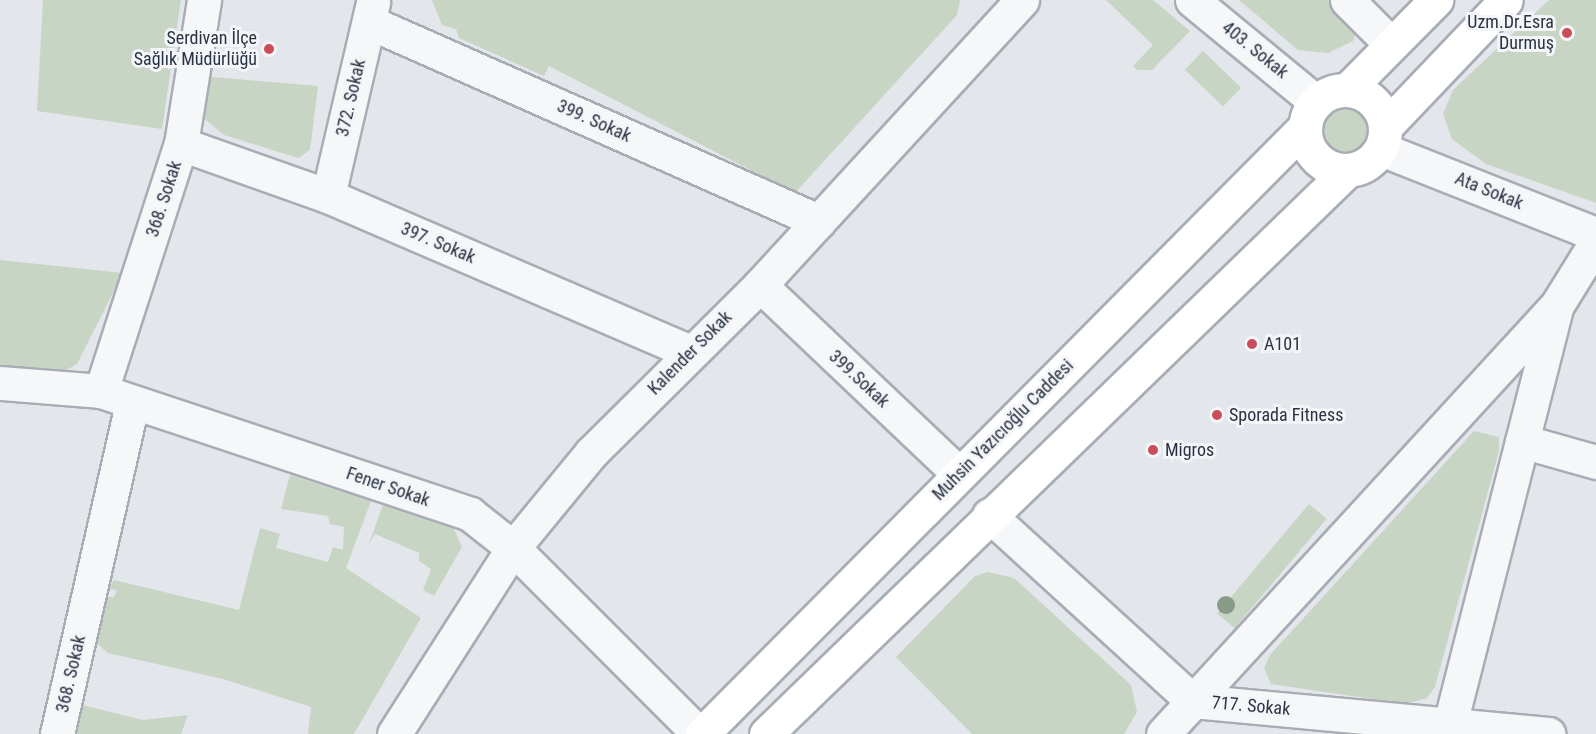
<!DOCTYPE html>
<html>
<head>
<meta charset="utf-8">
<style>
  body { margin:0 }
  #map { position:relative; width:1596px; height:734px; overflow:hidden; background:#e3e6eb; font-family:"Roboto Condensed",sans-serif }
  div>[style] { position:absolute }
  .green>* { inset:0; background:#c8d4c4; transform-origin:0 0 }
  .round { border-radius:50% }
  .roads { filter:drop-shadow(2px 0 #a8adb5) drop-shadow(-2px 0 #a8adb5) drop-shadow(0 2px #a8adb5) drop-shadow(0 -2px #a8adb5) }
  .minor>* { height:33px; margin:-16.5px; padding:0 16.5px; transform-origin:16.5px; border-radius:16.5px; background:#f6f7f9 }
  .major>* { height:33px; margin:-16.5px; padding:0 16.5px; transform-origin:16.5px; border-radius:16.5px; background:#fff }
  .major>.ring { margin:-16.5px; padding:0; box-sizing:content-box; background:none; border:33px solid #fff; border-radius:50% }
  .trees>* { width:18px; height:18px; margin:-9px; border-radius:50%; background:#889b89 }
  .dots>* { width:16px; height:16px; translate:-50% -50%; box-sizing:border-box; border:3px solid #f3f5f8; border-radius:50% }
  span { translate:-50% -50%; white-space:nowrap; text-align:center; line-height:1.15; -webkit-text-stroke:6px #f3f5f8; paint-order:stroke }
  .poi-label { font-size:18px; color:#2b3343 }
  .right { translate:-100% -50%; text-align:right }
  .left { translate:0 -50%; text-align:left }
  .street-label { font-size:18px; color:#2b3343 }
</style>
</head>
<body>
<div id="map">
  <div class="green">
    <div style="clip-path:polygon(43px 0,181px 0,162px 129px,37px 111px)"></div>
    <div style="clip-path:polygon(432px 0,960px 0,957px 15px,795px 193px,549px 66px,544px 76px,459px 38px,456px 29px,442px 25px)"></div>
    <div style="clip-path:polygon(1106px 0,1153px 0,1190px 31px,1152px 70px,1137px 70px,1133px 66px,1153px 45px)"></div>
    <div style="clip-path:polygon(1239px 0,1332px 0,1358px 25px,1353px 41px,1328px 53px,1298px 50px)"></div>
    <div style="clip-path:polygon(1549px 0,1596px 0,1596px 203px,1486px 164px,1452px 139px,1443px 114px,1453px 90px)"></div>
    <div style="left:1203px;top:51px;width:53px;height:26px;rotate:44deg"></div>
    <div style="clip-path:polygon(202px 76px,318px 86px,310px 150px,298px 158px,224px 135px,199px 114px)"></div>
    <div class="round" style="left:1322px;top:107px;width:46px;height:46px"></div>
    <div style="clip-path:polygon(0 260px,123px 273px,77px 364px,59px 374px,0 369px)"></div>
    <div style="clip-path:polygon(1474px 431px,1499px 437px,1499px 451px,1435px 687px,1427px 698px,1406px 704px,1271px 684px,1264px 668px,1270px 655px)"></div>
    <div style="clip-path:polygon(290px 475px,371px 501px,346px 568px,421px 618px,354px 734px,308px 734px,311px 707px,223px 679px,108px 653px,95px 642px,105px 597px,114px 597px,117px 590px,109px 589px,114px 580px,239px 610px,260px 528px,280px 534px,276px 548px,328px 562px,333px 547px,343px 550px,344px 527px,330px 524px,328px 516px,281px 509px)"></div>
    <div style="left:1309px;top:504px;width:23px;height:143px;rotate:40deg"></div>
    <div style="clip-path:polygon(383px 505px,454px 529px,462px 547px,434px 596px,423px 590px,431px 569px,419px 561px,419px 553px,375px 534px,369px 544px)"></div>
    <div style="clip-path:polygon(988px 572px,1014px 578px,1131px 685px,1137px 712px,1124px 734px,972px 734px,896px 657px,975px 576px)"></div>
    <div style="clip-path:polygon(78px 704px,143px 720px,188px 715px,181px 734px,71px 734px)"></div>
  </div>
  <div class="roads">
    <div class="minor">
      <div style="left:1192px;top:0;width:161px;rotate:39.4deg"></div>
      <div style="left:1347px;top:0;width:62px;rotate:45deg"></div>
      <div style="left:369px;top:22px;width:492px;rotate:23.9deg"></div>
      <div style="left:181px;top:144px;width:156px;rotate:19.5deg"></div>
      <div style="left:328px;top:196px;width:395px;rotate:23.3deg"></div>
      <div style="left:1381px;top:149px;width:231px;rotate:21.6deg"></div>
      <div style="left:328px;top:196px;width:199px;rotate:-76.9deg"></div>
      <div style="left:760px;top:285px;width:274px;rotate:43.5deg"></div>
      <div style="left:0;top:383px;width:101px;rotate:4.5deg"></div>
      <div style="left:101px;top:391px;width:389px;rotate:18.4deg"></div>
      <div style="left:470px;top:514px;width:55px;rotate:38.3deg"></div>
      <div style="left:513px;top:548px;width:263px;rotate:45deg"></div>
      <div style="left:101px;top:391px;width:260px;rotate:-72.1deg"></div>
      <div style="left:181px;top:144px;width:146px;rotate:-80.9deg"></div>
      <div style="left:1522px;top:441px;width:77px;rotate:15.8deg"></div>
      <div style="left:989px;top:515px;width:276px;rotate:42.4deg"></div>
      <div style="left:1193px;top:701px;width:357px;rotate:5.3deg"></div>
      <div style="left:1450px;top:724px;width:429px;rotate:-75.7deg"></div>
      <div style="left:57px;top:734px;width:338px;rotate:-77.2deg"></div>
      <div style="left:394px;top:734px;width:221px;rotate:-57.4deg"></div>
      <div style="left:513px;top:548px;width:123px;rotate:-50.6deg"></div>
      <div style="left:591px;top:453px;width:238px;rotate:-44.8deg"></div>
      <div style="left:760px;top:285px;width:387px;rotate:-47.4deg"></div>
      <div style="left:1163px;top:734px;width:582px;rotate:-47.44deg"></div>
      <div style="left:1557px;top:305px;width:74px;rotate:-58.2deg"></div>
    </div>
    <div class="major">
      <div class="ring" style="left:1305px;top:90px;width:47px;height:47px"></div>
      <div style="left:1347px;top:90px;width:127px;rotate:-45.3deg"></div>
      <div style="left:1385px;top:127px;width:175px;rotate:-46.4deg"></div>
      <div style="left:702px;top:734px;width:856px;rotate:-45.19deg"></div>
      <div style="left:766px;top:734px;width:809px;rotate:-44.1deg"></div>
    </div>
  </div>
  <div class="trees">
    <div style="left:1226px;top:605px"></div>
  </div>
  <div class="dots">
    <div style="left:1567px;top:33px;background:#cb4d5a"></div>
    <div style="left:269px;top:49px;background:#cb4d5a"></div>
    <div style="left:1252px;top:344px;background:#cb4d5a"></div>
    <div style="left:1217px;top:415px;background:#cb4d5a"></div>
    <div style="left:1153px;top:450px;background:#cb4d5a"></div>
  </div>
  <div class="poi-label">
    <span class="right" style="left:1554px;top:33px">Uzm.Dr.Esra<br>Durmuş</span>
    <span class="right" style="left:257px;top:49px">Serdivan İlçe<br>Sağlık Müdürlüğü</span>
    <span class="left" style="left:1264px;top:344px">A101</span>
    <span class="left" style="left:1229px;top:415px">Sporada Fitness</span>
    <span class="left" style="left:1165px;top:450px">Migros</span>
  </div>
  <div class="street-label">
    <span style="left:1255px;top:50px;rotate:39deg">403. Sokak</span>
    <span style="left:351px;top:98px;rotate:-77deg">372. Sokak</span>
    <span style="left:594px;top:121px;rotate:24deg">399. Sokak</span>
    <span style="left:1489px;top:191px;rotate:22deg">Ata Sokak</span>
    <span style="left:164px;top:199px;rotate:-72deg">368. Sokak</span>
    <span style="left:438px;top:243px;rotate:23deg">397. Sokak</span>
    <span style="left:690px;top:353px;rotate:-45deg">Kalender Sokak</span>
    <span style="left:859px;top:379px;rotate:43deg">399.Sokak</span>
    <span style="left:1003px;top:430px;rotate:-45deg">Muhsin Yazıcıoğlu Caddesi</span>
    <span style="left:388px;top:487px;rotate:19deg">Fener Sokak</span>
    <span style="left:71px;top:674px;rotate:-77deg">368. Sokak</span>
    <span style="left:1251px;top:706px;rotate:5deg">717. Sokak</span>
  </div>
</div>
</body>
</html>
